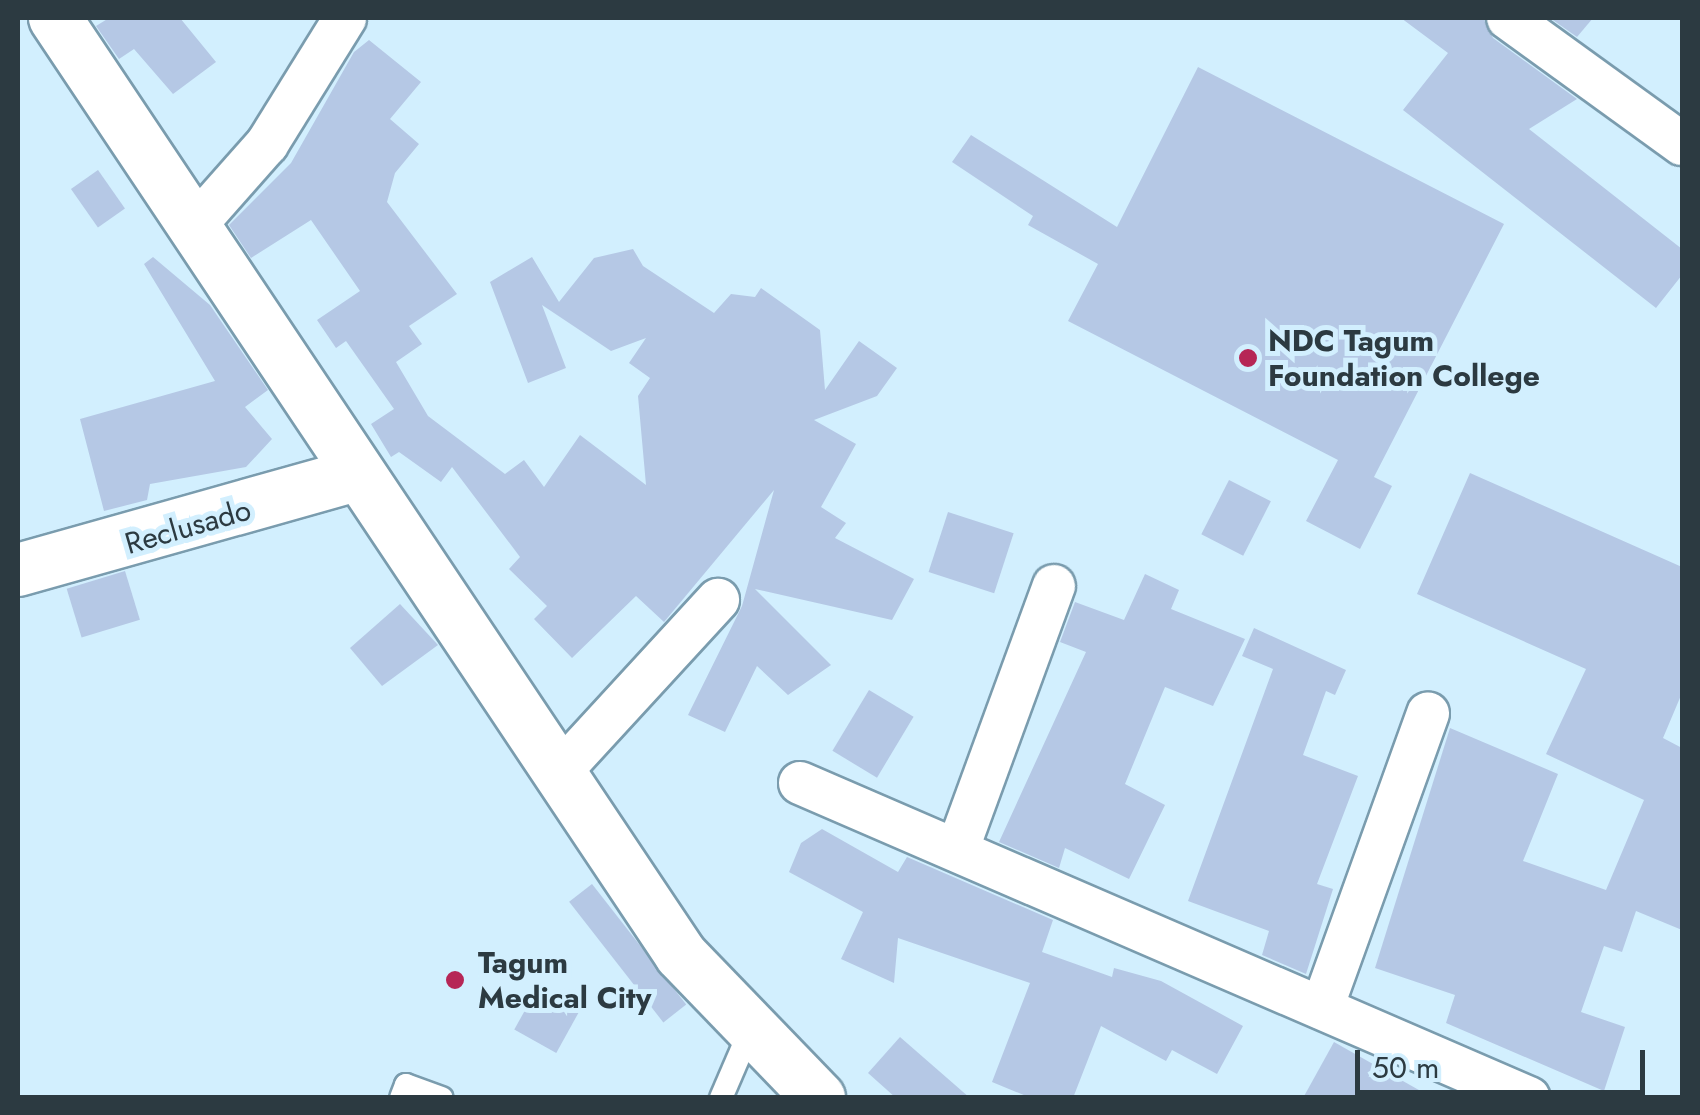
<!DOCTYPE html>
<html>
<head>
<meta charset="utf-8">
<style>
  body { margin:0 }
  #map { position:relative; width:1700px; height:1115px; overflow:hidden; background:#d2effe; font-family:Jost,sans-serif }
  div>[style] { position:absolute }
  .building>* { inset:0; background:#b5c8e5; transform-origin:0 0 }
  .roads { filter:drop-shadow(2px 0 #7a9cae) drop-shadow(-2px 0 #7a9cae) drop-shadow(0 2px #7a9cae) drop-shadow(0 -2px #7a9cae) }
  .service>* { height:22px; margin:-11px; padding:0 11px; transform-origin:11px; border-radius:11px; background:#fff }
  .minor>* { height:42px; margin:-21px; padding:0 21px; transform-origin:21px; border-radius:21px; background:#fff }
  .tertiary>* { height:52px; margin:-26px; padding:0 26px; transform-origin:26px; border-radius:26px; background:#fff }
  .dots>* { width:28px; height:28px; translate:-50% -50%; box-sizing:border-box; border:5px solid #d2effe; border-radius:50% }
  span { translate:-50% -50%; white-space:nowrap; text-align:center; line-height:1.15; -webkit-text-stroke:10px #d2effe; paint-order:stroke }
  .poi-label { font-size:30px; color:#2c3a41; font-weight:700 }
  .left { translate:0 -50%; text-align:left }
  .street-label { font-size:30px; color:#2c3a41 }
  .frame { position:absolute; inset:0; border:20px solid #2c3a41; pointer-events:none }
  .scale { position:absolute; left:1355px; top:1050px; width:290px; height:45px; box-sizing:border-box; border:5px solid #2c3a41; border-top:0; padding-left:12px; font-size:30px; line-height:35px; white-space:nowrap; color:#2c3a41; -webkit-text-stroke:8px #d2effe; paint-order:stroke }
</style>
</head>
<body>
<div id="map">
  <div class="building">
    <div style="clip-path:polygon(109px 18px,180px 18px,216px 62px,173px 94px,134px 49px,119px 59px,96px 26px)"></div>
    <div style="clip-path:polygon(1401px 18px,1483px 18px,1493px 38px,1577px 99px,1529px 129px,1682px 249px,1682px 275px,1656px 308px,1403px 110px,1448px 53px)"></div>
    <div style="clip-path:polygon(1550px 18px,1593px 18px,1577px 37px)"></div>
    <div style="clip-path:polygon(369px 40px,421px 82px,390px 119px,419px 144px,395px 173px,387px 202px,457px 294px,409px 326px,422px 344px,396px 362px,428px 416px,505px 474px,524px 460px,544px 487px,580px 435px,646px 485px,638px 396px,650px 378px,629px 363px,646px 338px,611px 351px,542px 305px,566px 368px,528px 383px,490px 282px,532px 257px,559px 302px,594px 258px,633px 249px,643px 266px,714px 313px,731px 294px,755px 297px,761px 288px,820px 330px,825px 390px,859px 341px,897px 368px,877px 396px,814px 420px,856px 444px,821px 507px,846px 523px,835px 538px,914px 579px,892px 620px,755px 589px,831px 665px,788px 695px,757px 666px,725px 732px,688px 715px,742px 606px,774px 490px,664px 622px,636px 596px,572px 658px,534px 619px,547px 606px,509px 569px,520px 557px,452px 467px,441px 482px,399px 452px,391px 457px,371px 424px,394px 409px,346px 341px,336px 348px,317px 320px,360px 291px,311px 220px,251px 258px,229px 225px,291px 163px,354px 52px)"></div>
    <div style="clip-path:polygon(1198px 67px,1504px 224px,1374px 477px,1392px 486px,1360px 549px,1306px 521px,1338px 460px,1068px 321px,1098px 264px,1028px 225px,1033px 216px,952px 162px,971px 135px,1117px 227px)"></div>
    <div style="left:98px;top:170px;width:47px;height:33px;rotate:55deg"></div>
    <div style="clip-path:polygon(153px 257px,210px 305px,268px 390px,245px 407px,272px 439px,246px 467px,150px 484px,147px 500px,104px 511px,80px 419px,215px 381px,144px 264px)"></div>
    <div style="clip-path:polygon(1470px 473px,1682px 567px,1682px 693px,1663px 738px,1682px 748px,1682px 930px,1636px 911px,1622px 952px,1604px 946px,1581px 1012px,1625px 1027px,1604px 1091px,1446px 1023px,1455px 995px,1375px 968px,1450px 728px,1558px 774px,1523px 861px,1606px 890px,1644px 800px,1546px 754px,1586px 669px,1417px 594px)"></div>
    <div style="left:1229px;top:480px;width:47px;height:61px;rotate:27deg"></div>
    <div style="left:948px;top:512px;width:69px;height:63px;rotate:18deg"></div>
    <div style="left:125px;top:571px;width:51px;height:61px;rotate:73deg"></div>
    <div style="clip-path:polygon(1145px 574px,1179px 590px,1171px 609px,1245px 639px,1213px 706px,1165px 687px,1125px 784px,1165px 805px,1129px 879px,1065px 848px,1059px 868px,999px 842px,1086px 652px,1060px 642px,1075px 602px,1124px 620px)"></div>
    <div style="clip-path:polygon(400px 604px,438px 645px,382px 686px,350px 648px)"></div>
    <div style="clip-path:polygon(1254px 628px,1346px 670px,1335px 695px,1326px 691px,1303px 755px,1358px 776px,1317px 884px,1333px 889px,1306px 974px,1262px 955px,1269px 931px,1188px 901px,1273px 669px,1242px 656px)"></div>
    <div style="left:869px;top:690px;width:52px;height:71px;rotate:31deg"></div>
    <div style="clip-path:polygon(822px 829px,898px 872px,907px 857px,1053px 920px,1042px 952px,1112px 977px,1114px 968px,1161px 981px,1243px 1026px,1217px 1074px,1172px 1050px,1166px 1061px,1101px 1026px,1073px 1098px,1031px 1098px,992px 1082px,1030px 983px,898px 938px,894px 983px,841px 959px,863px 912px,789px 872px,801px 843px)"></div>
    <div style="left:592px;top:884px;width:153px;height:29px;rotate:52deg"></div>
    <div style="left:539px;top:985px;width:48px;height:51px;rotate:29deg"></div>
    <div style="clip-path:polygon(900px 1037px,970px 1098px,896px 1098px,868px 1073px)"></div>
    <div style="clip-path:polygon(1334px 1042px,1433px 1098px,1303px 1098px)"></div>
  </div>
  <div class="roads">
    <div class="service">
      <div style="left:401px;top:1098px;width:14px;rotate:-69deg"></div>
      <div style="left:406px;top:1085px;width:38px;rotate:20deg"></div>
      <div style="left:721px;top:1098px;width:71px;rotate:-66.7deg"></div>
    </div>
    <div class="minor">
      <div style="left:1508px;top:18px;width:215px;rotate:35.9deg"></div>
      <div style="left:197px;top:223px;width:106px;rotate:-48.5deg"></div>
      <div style="left:267px;top:144px;width:148px;rotate:-58.2deg"></div>
      <div style="left:557px;top:775px;width:238px;rotate:-47.4deg"></div>
      <div style="left:800px;top:783px;width:794px;rotate:23.37deg"></div>
      <div style="left:958px;top:848px;width:279px;rotate:-69.9deg"></div>
      <div style="left:1322px;top:1008px;width:313px;rotate:-70.2deg"></div>
    </div>
    <div class="tertiary">
      <div style="left:55px;top:18px;width:1127px;rotate:56.25deg"></div>
      <div style="left:681px;top:955px;width:199px;rotate:46deg"></div>
      <div style="left:18px;top:570px;width:352px;rotate:-15.7deg"></div>
    </div>
  </div>
  <div class="dots">
    <div style="left:1248px;top:358px;background:#b62656"></div>
    <div style="left:455px;top:980px;background:#b62656"></div>
  </div>
  <div class="poi-label">
    <span class="left" style="left:1268px;top:358px">NDC Tagum<br>Foundation College</span>
    <span class="left" style="left:478px;top:980px">Tagum<br>Medical City</span>
  </div>
  <div class="street-label">
    <span style="left:188px;top:527px;rotate:-16deg">Reclusado</span>
  </div>
  <div class="frame"></div>
  <div class="scale">50 m</div>
</div>
</body>
</html>
